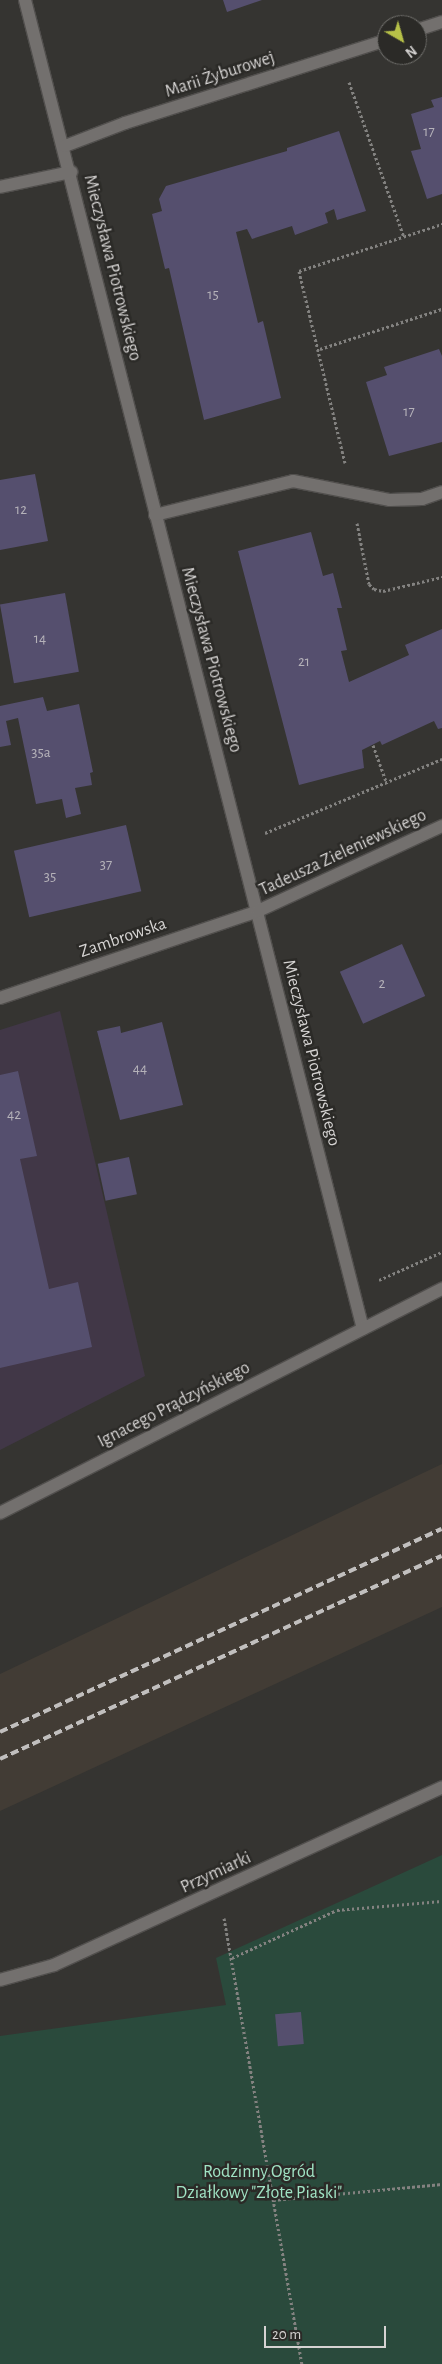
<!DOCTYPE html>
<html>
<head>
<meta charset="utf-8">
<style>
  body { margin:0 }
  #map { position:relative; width:442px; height:2364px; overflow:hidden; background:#353431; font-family:"Alegreya Sans",sans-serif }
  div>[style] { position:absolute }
  .commercial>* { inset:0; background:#413747 }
  .built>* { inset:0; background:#423c35 }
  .green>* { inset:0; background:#2a4a3c }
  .building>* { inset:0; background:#554f6e; transform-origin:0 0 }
  .path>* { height:3px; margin-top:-1.5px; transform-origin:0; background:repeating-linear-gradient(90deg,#838280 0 2.5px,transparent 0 5px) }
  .roads { filter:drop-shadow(1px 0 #514f4d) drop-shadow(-1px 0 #514f4d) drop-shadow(0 1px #514f4d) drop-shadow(0 -1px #514f4d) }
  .minor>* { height:12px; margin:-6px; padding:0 6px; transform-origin:6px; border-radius:6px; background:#73706e }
  .rail>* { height:4px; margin-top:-2px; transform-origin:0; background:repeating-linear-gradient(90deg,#c1bfbe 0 8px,transparent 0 12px) }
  span { translate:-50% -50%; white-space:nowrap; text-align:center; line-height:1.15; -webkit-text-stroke:5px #2b2a27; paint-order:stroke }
  .number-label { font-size:15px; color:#b5b2b9 }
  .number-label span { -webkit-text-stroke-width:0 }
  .street-label { font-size:18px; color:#d5d3d2 }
  .park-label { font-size:18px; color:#a0e3c4 }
  .north { position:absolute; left:377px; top:15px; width:50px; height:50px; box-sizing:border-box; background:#2b2a27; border:1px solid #6f6e6b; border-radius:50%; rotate:142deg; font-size:14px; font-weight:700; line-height:20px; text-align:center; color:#d5d3d2 }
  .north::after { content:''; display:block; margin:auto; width:18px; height:22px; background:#b7c148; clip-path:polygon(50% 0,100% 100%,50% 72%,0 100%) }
  .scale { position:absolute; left:264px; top:2326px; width:122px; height:22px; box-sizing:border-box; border:2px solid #d5d3d2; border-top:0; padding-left:6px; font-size:15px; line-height:18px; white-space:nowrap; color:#d5d3d2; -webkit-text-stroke:4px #2b2a27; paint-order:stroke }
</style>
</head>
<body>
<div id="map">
  <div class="commercial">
    <div style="clip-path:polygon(60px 1011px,145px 1376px,0 1450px,0 1030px)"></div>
  </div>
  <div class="built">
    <div style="clip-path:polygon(442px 1464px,442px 1607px,0 1811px,0 1674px)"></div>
  </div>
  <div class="green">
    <div style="clip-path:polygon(442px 1855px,442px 2364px,0 2364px,0 2036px,226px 2005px,216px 1958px)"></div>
  </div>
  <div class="building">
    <div style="clip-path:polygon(223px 0,262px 0,227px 12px)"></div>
    <div style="clip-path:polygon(442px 97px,442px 194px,427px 199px,411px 151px,421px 149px,411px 114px,434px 107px,431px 100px)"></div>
    <div style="clip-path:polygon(339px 131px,366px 211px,337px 220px,334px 209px,325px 213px,328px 223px,295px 235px,292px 226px,252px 239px,247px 229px,236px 232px,258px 323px,263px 321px,281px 398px,204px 420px,169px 268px,165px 269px,152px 214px,162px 211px,159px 199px,166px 186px,287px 151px,287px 148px)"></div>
    <div style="clip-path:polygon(439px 349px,442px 356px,442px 442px,389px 456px,366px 382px,387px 375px,384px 367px)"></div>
    <div style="clip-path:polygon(35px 474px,48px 541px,0 550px,0 480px)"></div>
    <div style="clip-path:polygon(311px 532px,323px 576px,333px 573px,342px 608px,337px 608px,347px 650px,341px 651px,349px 682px,409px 655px,405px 645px,442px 629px,442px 728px,438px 729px,434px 721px,382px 745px,380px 741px,362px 750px,364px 768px,299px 785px,238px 551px)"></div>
    <div style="left:65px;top:593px;width:80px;height:66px;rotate:80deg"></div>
    <div style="clip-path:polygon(43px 697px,47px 711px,79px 704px,93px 772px,90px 773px,92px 785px,75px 788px,81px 814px,66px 818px,62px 799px,36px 804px,18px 718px,6px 721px,11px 745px,0 747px,0 706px)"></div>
    <div style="left:126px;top:825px;width:68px;height:115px;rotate:77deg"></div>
    <div style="left:402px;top:944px;width:57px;height:68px;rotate:66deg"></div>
    <div style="clip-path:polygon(162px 1022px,183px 1105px,120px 1120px,97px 1031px,120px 1026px,121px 1033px)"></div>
    <div style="clip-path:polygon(18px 1071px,37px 1156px,20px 1159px,49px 1289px,78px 1282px,92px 1347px,0 1368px,0 1075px)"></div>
    <div style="left:129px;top:1157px;width:38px;height:32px;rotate:78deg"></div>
    <div style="left:301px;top:2012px;width:32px;height:26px;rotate:85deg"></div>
  </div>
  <div class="path">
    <div style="left:349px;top:82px;width:164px;rotate:70.5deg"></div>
    <div style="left:320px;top:349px;width:128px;rotate:-18.2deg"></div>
    <div style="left:345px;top:463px;width:197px;rotate:-103.5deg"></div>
    <div style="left:299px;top:271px;width:151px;rotate:-18.2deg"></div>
    <div style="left:357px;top:523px;width:62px;rotate:78.9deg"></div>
    <div style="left:369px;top:584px;width:7px;rotate:45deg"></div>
    <div style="left:374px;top:589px;width:9px;rotate:13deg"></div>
    <div style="left:383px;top:591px;width:61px;rotate:-13.3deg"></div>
    <div style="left:373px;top:745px;width:41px;rotate:70.3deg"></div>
    <div style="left:265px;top:833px;width:192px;rotate:-22.7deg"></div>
    <div style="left:379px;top:1280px;width:69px;rotate:-24deg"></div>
    <div style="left:224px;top:1918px;width:453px;rotate:80.1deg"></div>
    <div style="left:232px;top:1958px;width:115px;rotate:-24.6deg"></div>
    <div style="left:337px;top:1910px;width:105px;rotate:-4.9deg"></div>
    <div style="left:273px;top:2200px;width:170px;rotate:-5.4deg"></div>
  </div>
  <div class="roads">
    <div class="minor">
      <div style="left:25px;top:0;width:1371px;rotate:75.73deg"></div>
      <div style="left:417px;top:30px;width:26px;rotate:-18deg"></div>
      <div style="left:65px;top:146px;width:64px;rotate:-21deg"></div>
      <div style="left:125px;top:123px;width:275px;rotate:-17.6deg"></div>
      <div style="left:0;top:187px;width:73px;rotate:-11.9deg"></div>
      <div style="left:155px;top:515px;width:142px;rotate:-13.8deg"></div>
      <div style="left:293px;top:481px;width:99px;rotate:11.1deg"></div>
      <div style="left:390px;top:500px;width:32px;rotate:-2deg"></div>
      <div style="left:422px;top:499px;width:21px;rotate:-19deg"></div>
      <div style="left:0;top:998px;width:272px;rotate:-18.6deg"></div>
      <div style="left:258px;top:911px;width:203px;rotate:-24.8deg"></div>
      <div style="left:0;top:1513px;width:496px;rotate:-26.9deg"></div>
      <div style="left:0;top:1980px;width:56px;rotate:-15.5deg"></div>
      <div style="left:54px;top:1965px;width:427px;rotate:-24.6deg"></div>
    </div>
  </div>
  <div class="rail">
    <div style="left:0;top:1732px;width:486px;rotate:-24.7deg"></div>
    <div style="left:0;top:1759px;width:486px;rotate:-24.7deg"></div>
  </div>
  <div class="number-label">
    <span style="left:429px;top:132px">17</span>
    <span style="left:213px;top:295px">15</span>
    <span style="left:409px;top:412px">17</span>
    <span style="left:21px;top:510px">12</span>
    <span style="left:40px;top:639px">14</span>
    <span style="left:304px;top:662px">21</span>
    <span style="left:41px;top:753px">35a</span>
    <span style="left:106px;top:865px">37</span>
    <span style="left:50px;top:877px">35</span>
    <span style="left:382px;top:984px">2</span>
    <span style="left:140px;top:1069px">44</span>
    <span style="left:14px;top:1115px">42</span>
  </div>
  <div class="street-label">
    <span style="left:220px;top:75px;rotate:-18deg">Marii Żyburowej</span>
    <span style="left:112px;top:268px;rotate:76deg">Mieczysława Piotrowskiego</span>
    <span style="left:211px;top:660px;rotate:75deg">Mieczysława Piotrowskiego</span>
    <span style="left:343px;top:853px;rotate:-25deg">Tadeusza Zieleniewskiego</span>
    <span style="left:123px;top:938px;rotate:-19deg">Zambrowska</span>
    <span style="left:311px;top:1053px;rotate:76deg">Mieczysława Piotrowskiego</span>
    <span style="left:174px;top:1405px;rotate:-27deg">Ignacego Prądzyńskiego</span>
    <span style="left:216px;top:1873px;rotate:-25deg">Przymiarki</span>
  </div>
  <div class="park-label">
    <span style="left:259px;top:2183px">Rodzinny Ogród<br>Działkowy "Złote Piaski"</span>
  </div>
  <div class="north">N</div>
  <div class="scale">20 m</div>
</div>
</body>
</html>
